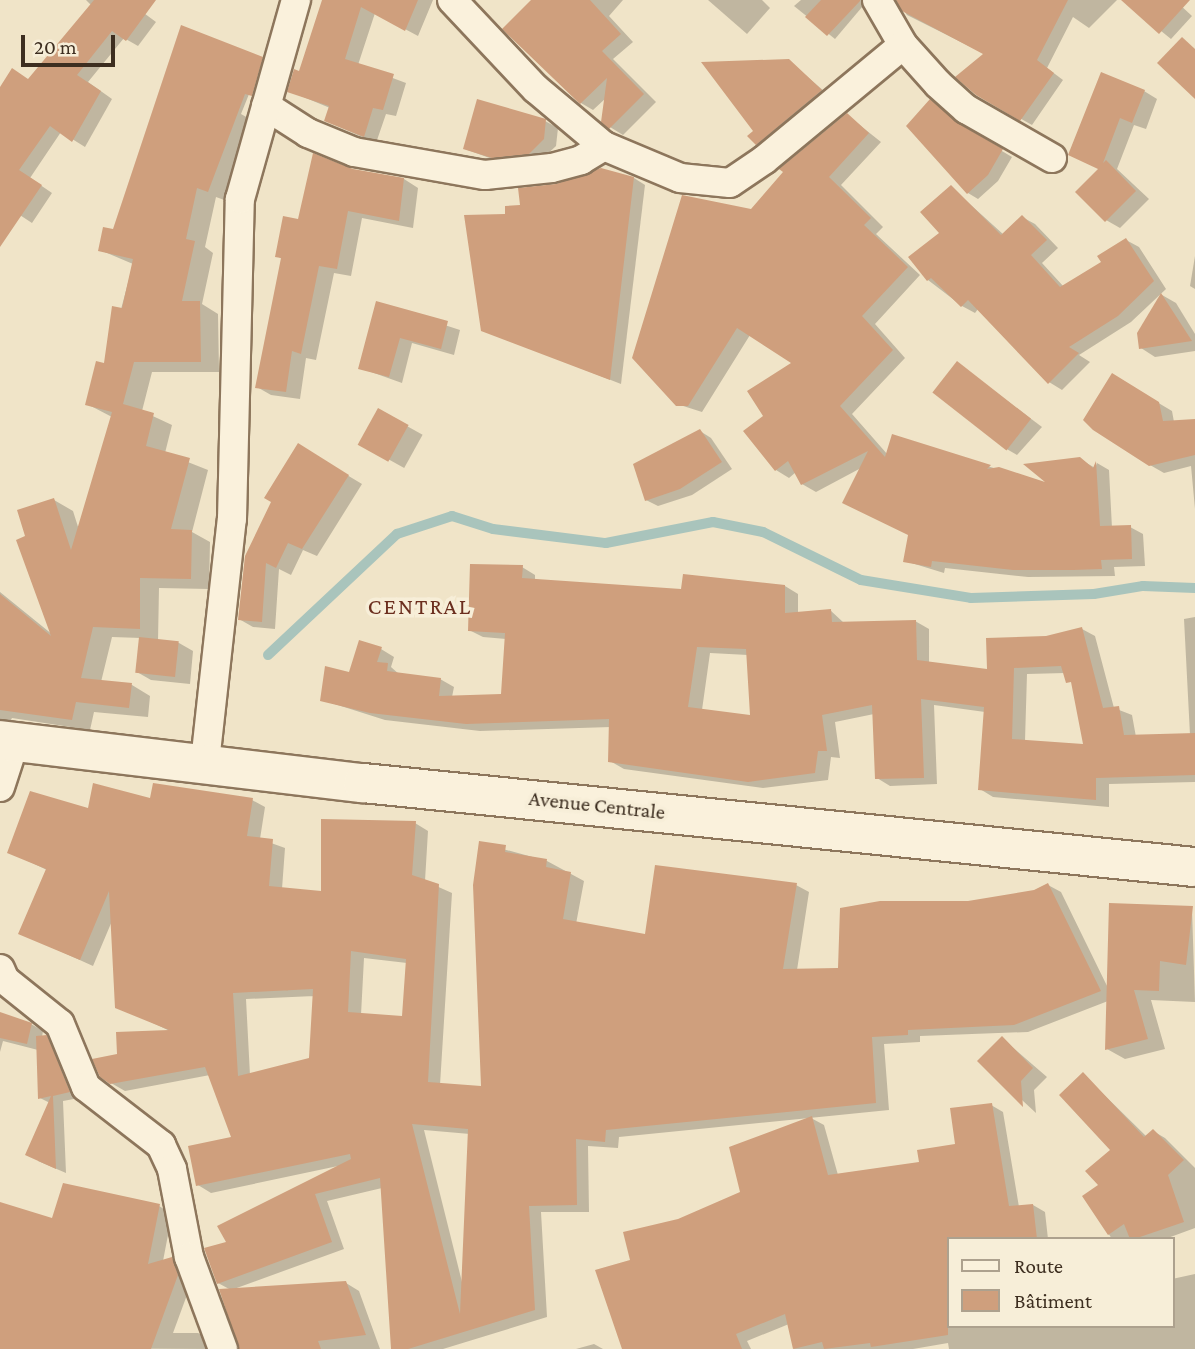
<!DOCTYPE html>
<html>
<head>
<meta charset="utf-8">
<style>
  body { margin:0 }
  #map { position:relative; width:1195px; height:1349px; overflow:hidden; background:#f0e4c8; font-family:"Crimson Pro",serif }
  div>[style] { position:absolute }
  .shadow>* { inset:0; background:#0003; transform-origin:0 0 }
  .stream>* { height:10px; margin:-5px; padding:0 5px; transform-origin:5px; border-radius:5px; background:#a9c4bc }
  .building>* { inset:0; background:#cf9f7d; transform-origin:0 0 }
  .roads { filter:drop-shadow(2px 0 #8d765c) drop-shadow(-2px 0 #8d765c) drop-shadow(0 2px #8d765c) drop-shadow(0 -2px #8d765c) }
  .street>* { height:28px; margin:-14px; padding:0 14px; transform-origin:14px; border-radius:14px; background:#faf1dc }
  .secondary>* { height:38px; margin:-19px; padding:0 19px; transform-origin:19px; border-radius:19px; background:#faf1dc }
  span { translate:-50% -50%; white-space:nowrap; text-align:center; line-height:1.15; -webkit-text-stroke:7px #f7eed8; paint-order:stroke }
  .street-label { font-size:21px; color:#3d2e20 }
  .neighbourhood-label { font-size:23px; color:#6b2e1e; letter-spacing:2px }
  .legend { position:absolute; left:947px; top:1237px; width:228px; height:91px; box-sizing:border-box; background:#f7eed8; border:2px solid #ada18e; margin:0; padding:9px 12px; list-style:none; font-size:21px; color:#3d2e20 }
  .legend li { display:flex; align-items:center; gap:14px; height:35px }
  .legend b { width:35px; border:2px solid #ada18e }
  .scale { position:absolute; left:21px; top:35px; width:94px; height:32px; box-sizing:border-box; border:4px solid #3d2e20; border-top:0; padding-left:9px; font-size:21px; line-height:24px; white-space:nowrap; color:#3d2e20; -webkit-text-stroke:5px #f7eed8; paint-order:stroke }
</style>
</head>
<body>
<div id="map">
  <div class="shadow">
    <div style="clip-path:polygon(86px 0,137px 0,133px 5px,156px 22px,138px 46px,124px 38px,88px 82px,112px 99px,85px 147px,61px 132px,30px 178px,52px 193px,32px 223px,0 202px,0 90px,29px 81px,92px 6px)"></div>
    <div style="clip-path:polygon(324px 0,433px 0,418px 36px,375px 13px,358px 65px,406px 83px,396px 116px,386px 114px,376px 143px,326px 121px,330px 108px,289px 91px,300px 74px)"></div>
    <div style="clip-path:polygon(534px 0,623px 0,609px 16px,633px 42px,613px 59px,656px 102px,623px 135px,610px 127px,606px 98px,593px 110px,581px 103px)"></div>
    <div style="clip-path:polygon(708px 0,762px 0,770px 8px,747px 34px)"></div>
    <div style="clip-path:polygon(801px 0,868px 0,835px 39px,794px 6px)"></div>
    <div style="clip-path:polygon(897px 0,1117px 0,1089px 28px,1073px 17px,1047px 68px,1063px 80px,1032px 125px,977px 94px,985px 54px,907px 15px)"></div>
    <div style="clip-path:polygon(1131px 0,1183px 0,1179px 4px,1192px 16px,1171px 39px,1129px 5px)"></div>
    <div style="clip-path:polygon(243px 51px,262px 62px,241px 114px,257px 123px,227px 201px,216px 197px,205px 247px,213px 253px,202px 304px,218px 314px,219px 372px,152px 372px,142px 411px,172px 425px,165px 453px,208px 470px,192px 532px,210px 542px,209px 589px,159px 588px,158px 641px,179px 643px,193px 651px,190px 684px,151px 680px,137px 672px,141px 638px,112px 637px,101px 682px,132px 685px,150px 696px,148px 717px,94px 712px,90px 730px,12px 718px,0 741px,0 592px,53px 635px,28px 537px,54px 500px,73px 511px,79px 530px,112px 417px,87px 404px,106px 366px,133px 264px,100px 250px)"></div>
    <div style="clip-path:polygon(789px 61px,832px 98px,768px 150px,757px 144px,756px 131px)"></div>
    <div style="clip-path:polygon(1144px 91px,1157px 99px,1146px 129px,1134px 125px,1117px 169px,1149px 199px,1120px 228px,1106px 220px,1100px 169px,1070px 154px)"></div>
    <div style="clip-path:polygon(930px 101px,968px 131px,1012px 157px,998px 181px,978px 199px,968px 193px)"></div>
    <div style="clip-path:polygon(847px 115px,881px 142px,841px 185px,883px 227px,876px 234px,920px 275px,875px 324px,905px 358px,852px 414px,888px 455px,893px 437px,1052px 486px,1080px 459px,1095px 468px,1097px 463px,1109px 470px,1112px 528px,1130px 527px,1143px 534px,1145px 566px,1114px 567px,1115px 576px,1028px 577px,945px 568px,944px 573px,905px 561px,910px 536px,861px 468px,816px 492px,802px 484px,796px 472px,789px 478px,776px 470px,765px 416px,794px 363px,750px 335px,702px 412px,677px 404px,752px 211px)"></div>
    <div style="clip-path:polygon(545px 121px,558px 128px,556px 146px,541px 160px,506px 164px,465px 149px)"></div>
    <div style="clip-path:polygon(352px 171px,404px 179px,418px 188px,413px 228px,362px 218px,351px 276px,334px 273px,316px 360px,306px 358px,300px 399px,271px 395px,257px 387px,282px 259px,277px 256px,299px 221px)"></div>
    <div style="clip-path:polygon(634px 178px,645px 185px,621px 384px,483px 330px,507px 215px,521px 206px)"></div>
    <div style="clip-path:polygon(951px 187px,1004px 235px,1022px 217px,1035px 224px,1058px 248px,1042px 263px,1064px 287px,1103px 262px,1126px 240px,1139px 247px,1166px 289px,1131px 322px,1079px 355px,1090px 362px,1062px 390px,1049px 382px,978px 309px,975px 313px,962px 306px,928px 280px)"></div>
    <div style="clip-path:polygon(1195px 256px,1195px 289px,1190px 286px)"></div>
    <div style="clip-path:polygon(1162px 295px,1176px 303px,1195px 334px,1195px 351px,1155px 357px,1141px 348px)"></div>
    <div style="clip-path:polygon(377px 303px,460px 330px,454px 355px,412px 343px,402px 383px,360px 368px)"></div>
    <div style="clip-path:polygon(957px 363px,1042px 427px,1017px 455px,1005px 448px)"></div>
    <div style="clip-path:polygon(1113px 376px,1172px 411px,1174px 422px,1195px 421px,1195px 509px,1191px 466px,1164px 473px,1150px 465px)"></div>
    <div style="left:378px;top:410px;width:51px;height:38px;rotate:29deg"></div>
    <div style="clip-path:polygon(700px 431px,711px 438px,732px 469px,692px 495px,658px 506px,646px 500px)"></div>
    <div style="clip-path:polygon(312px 454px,362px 484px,317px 556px,303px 550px,291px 575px,279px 569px,275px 629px,253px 627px,239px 619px)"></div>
    <div style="clip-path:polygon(evenodd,522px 567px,535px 575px,535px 580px,683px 591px,785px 586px,798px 594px,798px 613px,830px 610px,844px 623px,915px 621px,929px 629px,929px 663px,988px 671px,1047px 638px,1082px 629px,1095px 636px,1114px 708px,1132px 715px,1136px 737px,1190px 735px,1184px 619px,1195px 617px,1195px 782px,1109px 784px,1109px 807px,993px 797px,980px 789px,985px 712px,934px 705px,937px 784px,890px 786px,877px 778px,874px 714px,835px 722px,840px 758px,831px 757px,828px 780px,763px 788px,624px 769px,610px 761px,611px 727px,480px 731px,385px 720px,322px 700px,381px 649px,394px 657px,391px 667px,400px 675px,440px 679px,454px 687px,452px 697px,503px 696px,506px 639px,483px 637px,469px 630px,522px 567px,710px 653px,748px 655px,751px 717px,702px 710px,710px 653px,522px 567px,1065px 673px,1074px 685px,1085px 746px,1025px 741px,1027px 674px,1065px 673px)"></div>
    <div style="clip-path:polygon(evenodd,151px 800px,252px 800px,265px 807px,260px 839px,285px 848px,282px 889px,323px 893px,415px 823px,428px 831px,425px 881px,452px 893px,440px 1085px,482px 1088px,481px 843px,547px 861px,584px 881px,576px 924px,646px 936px,796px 885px,809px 892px,797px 970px,839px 970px,969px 903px,1034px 892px,1048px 885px,1061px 892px,1109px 990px,1192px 909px,1195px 1002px,1151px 1000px,1165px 1049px,1125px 1059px,1107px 1049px,1108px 1001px,1028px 1032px,920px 1036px,920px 1042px,884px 1044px,889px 1110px,619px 1137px,618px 1148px,588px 1146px,589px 1212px,541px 1212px,547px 1317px,443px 1349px,392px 1349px,382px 1188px,327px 1201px,344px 1249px,234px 1289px,346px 1283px,359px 1291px,380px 1349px,241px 1349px,231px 1290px,218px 1283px,228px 1244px,338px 1166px,211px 1193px,198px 1185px,233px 1138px,210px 1075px,125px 1091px,111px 1083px,119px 1055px,172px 1032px,117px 1006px,112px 921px,93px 966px,20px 933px,47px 870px,9px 852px,89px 810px,151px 800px,364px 958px,407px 963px,404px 1017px,361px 1015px,364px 958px,151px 800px,314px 996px,311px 1060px,250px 1075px,246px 999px,314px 996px,151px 800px,424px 1130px,470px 1134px,462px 1282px,424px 1130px)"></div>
    <div style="clip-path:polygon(0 1016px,31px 1024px,43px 1031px,42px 1037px,57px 1043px,79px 1098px,63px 1101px,66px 1173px,38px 1161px,50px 1103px,40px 1098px,38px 1050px,3px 1041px,0 1052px)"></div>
    <div style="clip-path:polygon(1003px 1039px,1047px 1077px,1034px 1090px,1036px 1113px,980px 1061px)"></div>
    <div style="clip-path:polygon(1083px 1074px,1147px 1137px,1153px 1131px,1165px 1138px,1195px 1168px,1195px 1228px,1165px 1239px,1112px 1239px,1084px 1196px,1100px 1186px,1112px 1150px)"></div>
    <div style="clip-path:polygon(991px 1105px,1003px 1112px,1019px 1207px,1033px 1205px,1045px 1212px,1048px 1239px,948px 1239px,948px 1326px,1172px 1326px,1172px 1279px,1195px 1274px,1195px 1349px,949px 1349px,948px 1343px,913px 1349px,794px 1349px,789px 1324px,747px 1341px,751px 1349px,628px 1349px,632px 1261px,679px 1221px,742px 1193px,811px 1118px,824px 1125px,838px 1175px,921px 1164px,957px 1145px)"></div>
    <div style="clip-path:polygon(0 1204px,53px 1220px,159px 1206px,172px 1214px,163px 1261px,172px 1259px,185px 1267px,191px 1284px,173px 1333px,198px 1333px,212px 1340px,215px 1349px,0 1348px)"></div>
    <div style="clip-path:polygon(594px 1344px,603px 1349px,576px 1349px)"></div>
  </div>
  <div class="stream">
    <div style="left:268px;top:655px;width:177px;rotate:-43.2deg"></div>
    <div style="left:397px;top:534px;width:58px;rotate:-18.1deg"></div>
    <div style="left:452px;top:516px;width:43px;rotate:17.6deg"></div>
    <div style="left:493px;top:529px;width:114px;rotate:7.1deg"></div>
    <div style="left:606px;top:543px;width:109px;rotate:-11.1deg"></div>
    <div style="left:713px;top:522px;width:51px;rotate:11.3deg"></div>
    <div style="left:763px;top:532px;width:109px;rotate:26.1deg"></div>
    <div style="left:861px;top:580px;width:111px;rotate:9.3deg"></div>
    <div style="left:971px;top:598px;width:123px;rotate:-1.9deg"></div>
    <div style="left:1094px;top:594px;width:50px;rotate:-9.3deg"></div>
    <div style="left:1143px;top:586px;width:52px;rotate:2.2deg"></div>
  </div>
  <div class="building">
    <div style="clip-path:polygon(94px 0,156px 0,126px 41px,112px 31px,77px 75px,101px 91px,72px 142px,50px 126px,19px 170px,42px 185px,0 247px,0 87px,12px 68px,28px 79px)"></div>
    <div style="clip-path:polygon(322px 0,418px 0,405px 31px,361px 7px,345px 59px,394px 74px,383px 110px,373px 108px,364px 137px,324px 121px,329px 106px,287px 92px,294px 69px,299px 71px)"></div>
    <div style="clip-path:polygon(531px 0,590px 0,621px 34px,602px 51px,644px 94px,609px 129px,601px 122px,607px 78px,580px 104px,502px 29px)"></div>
    <div style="clip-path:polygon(821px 0,860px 0,860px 1px,827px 36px,805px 17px)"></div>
    <div style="clip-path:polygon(896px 0,1068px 0,1037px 60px,1054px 73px,1020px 121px,976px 95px,955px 77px,983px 54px,902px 11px)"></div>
    <div style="clip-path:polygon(1121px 0,1190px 0,1159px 34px)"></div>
    <div style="clip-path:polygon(181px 25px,263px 57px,252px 96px,245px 94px,208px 192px,197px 188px,186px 239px,195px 241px,182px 301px,200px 301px,201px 362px,134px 362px,123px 404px,154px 413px,146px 446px,190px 458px,171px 529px,192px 530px,191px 579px,140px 578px,140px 629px,93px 627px,81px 678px,132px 683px,129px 708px,76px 702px,72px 720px,0 710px,0 594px,51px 636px,16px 540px,25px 536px,17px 510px,54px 498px,71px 550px,112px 412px,85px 405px,96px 361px,104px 363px,112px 306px,122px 308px,133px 259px,98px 251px,103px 227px,113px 229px)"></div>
    <div style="clip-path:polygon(1182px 37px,1195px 49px,1195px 99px,1157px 63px)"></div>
    <div style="clip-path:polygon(789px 59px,822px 90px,756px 145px,747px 136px,753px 131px,701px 62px)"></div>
    <div style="clip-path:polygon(1101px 72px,1145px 90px,1132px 123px,1120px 118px,1103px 163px,1106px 160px,1136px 191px,1105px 222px,1075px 192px,1098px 169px,1068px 155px)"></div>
    <div style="clip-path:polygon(477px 99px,546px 119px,544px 139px,529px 154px,492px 158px,463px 149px)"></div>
    <div style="clip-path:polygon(930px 99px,958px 123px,1003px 149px,988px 175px,967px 194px,906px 126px)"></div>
    <div style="clip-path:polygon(847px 113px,869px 133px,829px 177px,871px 218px,864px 225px,908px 267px,862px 316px,893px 350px,840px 406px,885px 457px,892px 434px,991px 465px,987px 469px,999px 467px,1045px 482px,1023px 464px,1080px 457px,1093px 468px,1096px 461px,1100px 526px,1131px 525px,1132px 559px,1101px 560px,1102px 569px,1073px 570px,1013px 570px,932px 561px,931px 567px,903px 562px,908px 535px,842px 503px,868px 451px,801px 485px,788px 461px,775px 471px,743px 431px,763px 416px,747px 391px,791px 363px,737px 328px,688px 406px,676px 406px,632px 358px,682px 195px,751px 209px,783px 172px,779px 169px)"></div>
    <div style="clip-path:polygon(313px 153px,353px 169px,404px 178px,399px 221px,348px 211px,337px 269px,319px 266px,301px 354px,292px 351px,286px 392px,255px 388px,281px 258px,275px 257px,283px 216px,298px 219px)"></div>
    <div style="clip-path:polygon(601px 168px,634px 177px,610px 380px,481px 331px,464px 215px,505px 214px,505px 206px,520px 205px,518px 188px,556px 184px)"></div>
    <div style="clip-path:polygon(951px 185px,1001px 235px,1022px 215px,1047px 240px,1031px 255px,1060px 287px,1101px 262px,1097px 256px,1126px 238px,1154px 281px,1118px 316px,1069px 347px,1079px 353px,1048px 384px,968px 300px,961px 307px,931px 278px,927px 281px,908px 257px,939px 233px,920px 212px)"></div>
    <div style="clip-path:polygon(1161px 293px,1192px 341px,1139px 349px,1137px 333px)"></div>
    <div style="clip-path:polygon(376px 301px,448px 321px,441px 349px,400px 338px,389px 377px,358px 369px)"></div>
    <div style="left:957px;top:361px;width:94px;height:40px;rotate:38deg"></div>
    <div style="clip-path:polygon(1112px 373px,1159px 402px,1163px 421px,1195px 419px,1195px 455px,1149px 466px,1093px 430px,1083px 420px)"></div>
    <div style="left:378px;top:408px;width:35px;height:42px;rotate:29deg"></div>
    <div style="clip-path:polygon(700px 429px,722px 462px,680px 489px,645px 501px,633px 464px)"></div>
    <div style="clip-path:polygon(298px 443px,349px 475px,302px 549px,288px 543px,276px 568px,266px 563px,262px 622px,238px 620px,245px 556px,271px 502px,264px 498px)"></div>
    <div style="clip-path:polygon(evenodd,470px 564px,523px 565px,522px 578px,681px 589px,683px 574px,785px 585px,785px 613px,831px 609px,832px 622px,916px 620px,917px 660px,987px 669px,986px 638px,1046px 636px,1082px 627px,1103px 708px,1119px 706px,1124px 735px,1195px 733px,1195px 775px,1096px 778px,1096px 800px,978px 790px,984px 707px,921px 699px,924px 778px,875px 779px,872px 705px,822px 715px,827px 751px,818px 751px,815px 773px,748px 782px,608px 762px,609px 719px,466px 724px,370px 713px,320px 701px,325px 666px,349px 672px,359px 640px,382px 647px,377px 662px,388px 663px,387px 671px,441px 678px,439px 696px,501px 694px,505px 633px,468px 631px,470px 564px,697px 647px,746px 649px,750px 715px,688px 707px,697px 647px,470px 564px,1061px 666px,1066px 683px,1071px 682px,1083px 744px,1012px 739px,1014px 668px,1061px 666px)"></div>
    <div style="left:139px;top:637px;width:40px;height:36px;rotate:6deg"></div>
    <div style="clip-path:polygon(evenodd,93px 783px,150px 798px,153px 783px,253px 798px,247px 836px,273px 839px,269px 886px,321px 891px,321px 819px,416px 821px,412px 875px,439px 884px,428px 1082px,481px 1086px,473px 885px,479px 841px,506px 845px,505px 852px,547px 859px,546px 867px,571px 872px,563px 919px,645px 934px,655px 865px,797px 883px,783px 969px,838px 968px,840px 908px,880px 901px,968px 901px,1034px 890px,1048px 883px,1101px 991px,1014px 1025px,908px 1030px,908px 1035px,872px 1037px,876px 1103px,606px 1130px,605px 1142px,576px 1139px,577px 1205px,529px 1206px,535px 1310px,408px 1349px,391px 1349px,380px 1178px,315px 1194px,332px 1242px,217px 1284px,204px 1248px,226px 1242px,217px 1226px,351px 1159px,350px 1154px,196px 1186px,188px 1146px,231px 1137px,205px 1067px,110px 1084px,100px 1077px,92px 1059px,117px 1054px,116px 1032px,169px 1030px,115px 1008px,109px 891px,80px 960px,18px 934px,46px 869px,7px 853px,30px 791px,88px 808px,93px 783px,351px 951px,406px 959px,402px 1016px,348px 1012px,351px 951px,93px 783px,313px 989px,309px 1058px,238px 1076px,233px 993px,313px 989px,93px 783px,412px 1124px,468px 1129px,460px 1314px,412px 1124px)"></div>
    <div style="clip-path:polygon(1109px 903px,1193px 906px,1186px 965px,1160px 961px,1159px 991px,1134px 990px,1148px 1039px,1105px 1050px)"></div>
    <div style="clip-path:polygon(0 1012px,32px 1023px,27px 1044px,0 1038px)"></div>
    <div style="clip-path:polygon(47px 1035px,70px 1092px,53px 1096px,56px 1169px,25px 1155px,51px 1096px,38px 1099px,36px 1036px)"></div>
    <div style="clip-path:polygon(1002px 1036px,1033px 1068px,1021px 1081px,1023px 1107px,977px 1061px)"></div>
    <div style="clip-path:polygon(1083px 1072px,1144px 1137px,1153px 1129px,1184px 1160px,1168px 1175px,1184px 1222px,1134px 1239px,1130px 1239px,1124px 1224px,1108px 1235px,1082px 1196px,1098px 1185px,1085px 1171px,1110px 1150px,1059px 1095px)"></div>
    <div style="clip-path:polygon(992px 1103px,1009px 1206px,1033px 1204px,1037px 1239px,948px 1239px,948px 1335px,871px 1347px,870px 1343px,824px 1349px,822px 1342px,793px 1349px,785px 1314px,736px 1334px,742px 1349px,622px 1349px,595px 1270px,630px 1260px,623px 1232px,678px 1219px,740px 1192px,729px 1147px,812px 1116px,828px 1175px,919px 1162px,917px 1150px,955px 1144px,950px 1108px)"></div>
    <div style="clip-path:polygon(63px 1183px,160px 1204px,148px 1264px,172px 1257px,178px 1275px,151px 1349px,0 1349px,0 1202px,52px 1218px)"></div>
    <div style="clip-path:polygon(346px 1281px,366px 1335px,318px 1341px,321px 1349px,239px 1349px,219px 1289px)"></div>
  </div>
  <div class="roads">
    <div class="street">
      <div style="left:452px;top:0;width:122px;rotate:46.7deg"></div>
      <div style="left:536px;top:89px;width:89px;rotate:40deg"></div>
      <div style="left:604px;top:146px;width:82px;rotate:22.8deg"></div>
      <div style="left:680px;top:178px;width:50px;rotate:5.7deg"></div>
      <div style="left:730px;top:183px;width:41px;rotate:-34.1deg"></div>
      <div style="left:764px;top:160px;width:180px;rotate:-39.6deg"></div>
      <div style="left:877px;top:0;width:52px;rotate:60deg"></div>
      <div style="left:903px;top:45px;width:52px;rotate:48.1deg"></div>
      <div style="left:938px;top:84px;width:38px;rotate:42deg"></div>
      <div style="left:966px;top:109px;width:99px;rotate:29.7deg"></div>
      <div style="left:266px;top:106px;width:50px;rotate:32.7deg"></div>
      <div style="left:308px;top:133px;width:50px;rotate:22.4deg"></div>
      <div style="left:354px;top:152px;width:133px;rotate:10deg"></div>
      <div style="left:485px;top:175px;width:67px;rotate:-6deg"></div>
      <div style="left:552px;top:168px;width:30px;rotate:-15deg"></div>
      <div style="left:581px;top:160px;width:27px;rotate:-31deg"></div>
      <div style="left:205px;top:762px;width:244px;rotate:-83.7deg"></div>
      <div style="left:232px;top:519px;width:320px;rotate:-88.6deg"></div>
      <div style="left:240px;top:199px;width:207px;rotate:-74.3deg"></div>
      <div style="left:0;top:787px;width:45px;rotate:-72deg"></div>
      <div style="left:0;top:969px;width:12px;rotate:66deg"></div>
      <div style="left:5px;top:980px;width:70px;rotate:38.7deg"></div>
      <div style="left:60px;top:1024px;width:68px;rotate:67.6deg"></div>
      <div style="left:86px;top:1087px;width:95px;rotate:37.7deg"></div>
      <div style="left:161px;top:1145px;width:26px;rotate:65deg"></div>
      <div style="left:172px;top:1169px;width:90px;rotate:79.1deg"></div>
      <div style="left:189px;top:1257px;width:98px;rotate:69.7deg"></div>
    </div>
    <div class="secondary">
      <div style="left:0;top:740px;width:366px;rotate:6.8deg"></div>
      <div style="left:363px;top:783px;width:836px;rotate:5.77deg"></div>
    </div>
  </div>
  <div class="street-label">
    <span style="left:597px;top:805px;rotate:6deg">Avenue Centrale</span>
  </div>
  <div class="neighbourhood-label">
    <span style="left:420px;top:606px">CENTRAL</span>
  </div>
  <ul class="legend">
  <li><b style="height:9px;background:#faf1dc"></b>Route</li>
  <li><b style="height:19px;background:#cf9f7d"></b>Bâtiment</li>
  </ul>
  <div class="scale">20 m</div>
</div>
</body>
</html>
